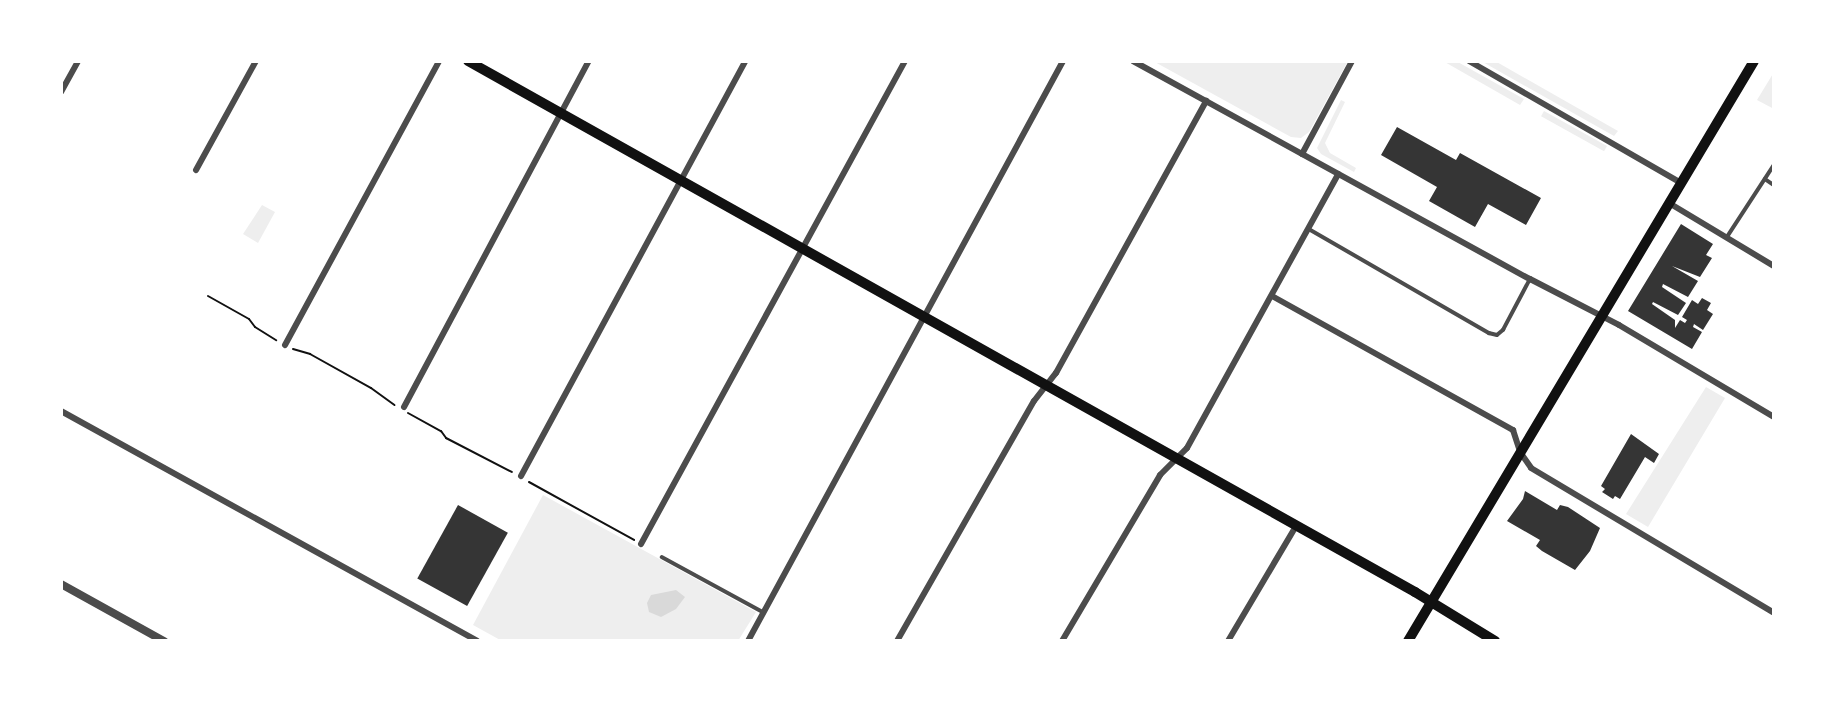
<!DOCTYPE html>
<html>
<head>
<meta charset="utf-8">
<style>
  body { margin:0 }
  #map { position:relative; width:1835px; height:702px; overflow:hidden; background:#fff; font-family:Ubuntu,sans-serif }
  div>[style] { position:absolute }
  .green>* { inset:0; background:#eee; transform-origin:0 0 }
  .water>* { inset:0; background:#d9d9d9 }
  .building>* { inset:0; background:#353535; transform-origin:0 0 }
  .path>* { height:2px; margin:-1px; padding:0 1px; transform-origin:1px; border-radius:1px; background:#111 }
  .service>* { height:3.5px; margin:-1.75px; padding:0 1.75px; transform-origin:1.75px; border-radius:1.75px; background:#4c4c4c }
  .minor>* { height:6px; margin:-3px; padding:0 3px; transform-origin:3px; border-radius:3px; background:#4c4c4c }
  .tertiary>* { height:8px; margin:-4px; padding:0 4px; transform-origin:4px; border-radius:4px; background:#4c4c4c }
  .secondary>* { height:10px; margin:-5px; padding:0 5px; transform-origin:5px; border-radius:5px; background:#111 }
  .primary>* { height:10px; margin:-5px; padding:0 5px; transform-origin:5px; border-radius:5px; background:#111 }
  span { translate:-50% -50%; white-space:nowrap; text-align:center; line-height:1.15; -webkit-text-stroke:6px #fff; paint-order:stroke }
  .frame { position:absolute; inset:0; border:63px solid #fff; pointer-events:none }
</style>
</head>
<body>
<div id="map">
  <div class="green">
    <div style="clip-path:polygon(1153px 61px,1348px 61px,1309px 132px,1301px 138px,1291px 137px)"></div>
    <div style="clip-path:polygon(1443px 61px,1456px 61px,1524px 99px,1520px 105px)"></div>
    <div style="clip-path:polygon(1481px 61px,1495px 61px,1618px 131px,1614px 136px)"></div>
    <div style="clip-path:polygon(1774px 72px,1774px 109px,1757px 100px)"></div>
    <div style="clip-path:polygon(1341px 100px,1345px 102px,1325px 143px,1330px 153px,1356px 168px,1354px 172px,1321px 154px,1317px 148px)"></div>
    <div style="left:1544px;top:111px;width:72px;height:6px;rotate:29deg"></div>
    <div style="clip-path:polygon(262px 205px,275px 212px,258px 243px,243px 234px)"></div>
    <div style="clip-path:polygon(1706px 387px,1725px 398px,1648px 527px,1626px 514px)"></div>
    <div style="clip-path:polygon(543px 495px,756px 612px,738px 641px,502px 641px,473px 625px)"></div>
  </div>
  <div class="water">
    <div style="clip-path:polygon(676px 590px,685px 597px,676px 609px,661px 617px,649px 612px,647px 603px,651px 595px)"></div>
  </div>
  <div class="building">
    <div style="clip-path:polygon(1397px 127px,1456px 160px,1460px 153px,1541px 198px,1526px 225px,1488px 204px,1475px 227px,1429px 201px,1437px 187px,1381px 155px)"></div>
    <div style="clip-path:polygon(1681px 224px,1713px 244px,1706px 255px,1712px 258px,1700px 277px,1672px 266px,1698px 281px,1688px 297px,1663px 284px,1662px 287px,1686px 303px,1678px 315px,1653px 302px,1652px 304px,1675px 320px,1675px 328px,1680px 320px,1685px 323px,1687px 320px,1682px 317px,1692px 300px,1698px 304px,1702px 298px,1711px 303px,1707px 310px,1713px 314px,1703px 330px,1694px 324px,1693px 327px,1702px 332px,1692px 349px,1628px 311px)"></div>
    <div style="clip-path:polygon(1631px 434px,1659px 454px,1654px 463px,1645px 457px,1620px 499px,1615px 496px,1613px 499px,1602px 492px,1605px 489px,1601px 486px)"></div>
    <div style="clip-path:polygon(1525px 491px,1557px 510px,1560px 505px,1568px 507px,1600px 528px,1590px 551px,1575px 570px,1542px 551px,1536px 546px,1540px 540px,1507px 521px,1523px 499px)"></div>
    <div style="left:458px;top:505px;width:57px;height:84px;rotate:29deg"></div>
  </div>
  <div class="path">
    <div style="left:208px;top:296px;width:47px;rotate:29.3deg"></div>
    <div style="left:249px;top:319px;width:10px;rotate:53deg"></div>
    <div style="left:255px;top:327px;width:25px;rotate:32deg"></div>
    <div style="left:293px;top:349px;width:18px;rotate:16deg"></div>
    <div style="left:310px;top:354px;width:70px;rotate:29.1deg"></div>
    <div style="left:371px;top:388px;width:29px;rotate:36deg"></div>
    <div style="left:408px;top:413px;width:38px;rotate:29deg"></div>
    <div style="left:441px;top:431px;width:9px;rotate:54deg"></div>
    <div style="left:446px;top:438px;width:74px;rotate:27.3deg"></div>
    <div style="left:529px;top:482px;width:120px;rotate:28.9deg"></div>
  </div>
  <div class="service">
    <div style="left:1765px;top:179px;width:11px;rotate:34deg"></div>
    <div style="left:1309px;top:229px;width:208px;rotate:30deg"></div>
    <div style="left:1489px;top:333px;width:8px;rotate:14deg"></div>
    <div style="left:1497px;top:335px;width:8px;rotate:-40deg"></div>
    <div style="left:1503px;top:330px;width:58px;rotate:-62.1deg"></div>
    <div style="left:1727px;top:237px;width:86px;rotate:-56.9deg"></div>
    <div style="left:662px;top:557px;width:115px;rotate:28.6deg"></div>
  </div>
  <div class="minor">
    <div style="left:1133px;top:61px;width:453px;rotate:28.8deg"></div>
    <div style="left:1530px;top:279px;width:100px;rotate:27.3deg"></div>
    <div style="left:1619px;top:325px;width:180px;rotate:30.7deg"></div>
    <div style="left:1469px;top:61px;width:245px;rotate:29.9deg"></div>
    <div style="left:61px;top:92px;width:35px;rotate:-61deg"></div>
    <div style="left:1302px;top:154px;width:106px;rotate:-61.7deg"></div>
    <div style="left:196px;top:170px;width:124px;rotate:-61.2deg"></div>
    <div style="left:1669px;top:203px;width:122px;rotate:31deg"></div>
    <div style="left:1272px;top:296px;width:276px;rotate:29.1deg"></div>
    <div style="left:1513px;top:430px;width:23px;rotate:72deg"></div>
    <div style="left:1520px;top:452px;width:19px;rotate:55deg"></div>
    <div style="left:1531px;top:468px;width:283px;rotate:30.8deg"></div>
    <div style="left:285px;top:345px;width:323px;rotate:-61.5deg"></div>
    <div style="left:404px;top:407px;width:392px;rotate:-61.9deg"></div>
    <div style="left:61px;top:411px;width:475px;rotate:28.9deg"></div>
    <div style="left:521px;top:476px;width:472px;rotate:-61.6deg"></div>
    <div style="left:641px;top:544px;width:550px;rotate:-61.34deg"></div>
    <div style="left:748px;top:641px;width:660px;rotate:-61.49deg"></div>
    <div style="left:897px;top:641px;width:276px;rotate:-60.3deg"></div>
    <div style="left:1034px;top:401px;width:36px;rotate:-52deg"></div>
    <div style="left:1056px;top:373px;width:311px;rotate:-61.1deg"></div>
    <div style="left:1062px;top:641px;width:193px;rotate:-59.4deg"></div>
    <div style="left:1160px;top:475px;width:38px;rotate:-45deg"></div>
    <div style="left:1187px;top:448px;width:313px;rotate:-61.1deg"></div>
    <div style="left:1228px;top:641px;width:134px;rotate:-59.4deg"></div>
  </div>
  <div class="tertiary">
    <div style="left:61px;top:584px;width:118px;rotate:29deg"></div>
  </div>
  <div class="secondary">
    <div style="left:468px;top:61px;width:1086px;rotate:29.28deg"></div>
    <div style="left:1415px;top:592px;width:94px;rotate:31.5deg"></div>
  </div>
  <div class="primary">
    <div style="left:1408px;top:641px;width:675px;rotate:-59.18deg"></div>
  </div>
  <div class="frame"></div>
</div>
</body>
</html>
